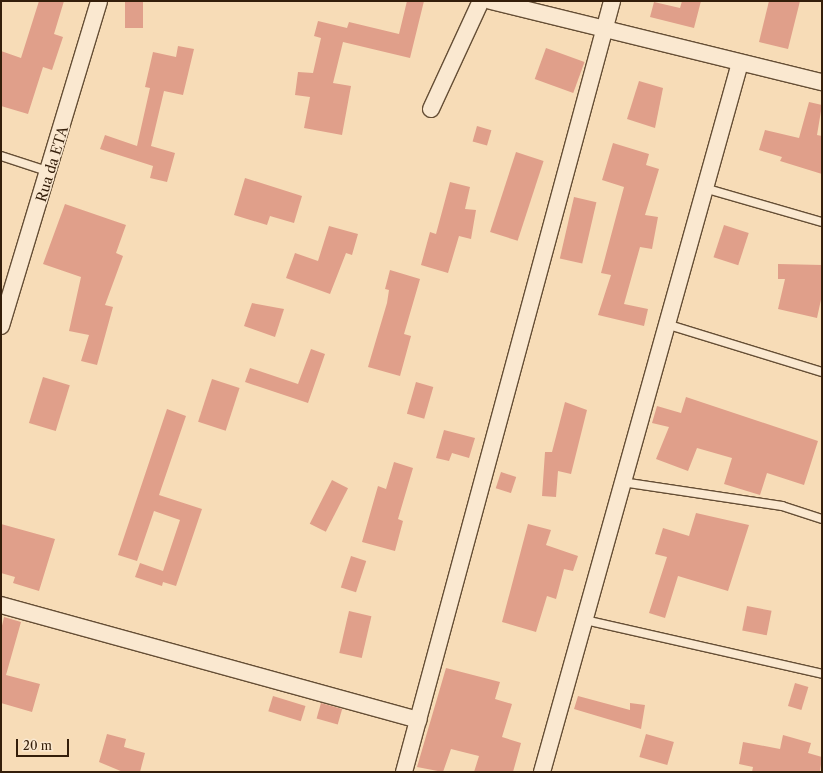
<!DOCTYPE html>
<html>
<head>
<meta charset="utf-8">
<style>
  body { margin:0 }
  #map { position:relative; width:823px; height:773px; overflow:hidden; background:#f7dcb7; font-family:"Libre Caslon Text",serif }
  div>[style] { position:absolute }
  .building>* { inset:0; background:#e09f8a; transform-origin:0 0 }
  .roads { filter:drop-shadow(1px 0 #654e35) drop-shadow(-1px 0 #654e35) drop-shadow(0 1px #654e35) drop-shadow(0 -1px #654e35) }
  .lane>* { height:8px; margin:-4px; padding:0 4px; transform-origin:4px; border-radius:4px; background:#fae8d0 }
  .street>* { height:16px; margin:-8px; padding:0 8px; transform-origin:8px; border-radius:8px; background:#fae8d0 }
  span { translate:-50% -50%; white-space:nowrap; text-align:center; line-height:1.15; -webkit-text-stroke:3px #fae8d0; paint-order:stroke }
  .street-label { font-size:14px; color:#341e0a }
  .frame { position:absolute; inset:0; border:2px solid #341e0a; pointer-events:none }
  .scale { position:absolute; left:16px; top:739px; width:53px; height:18px; box-sizing:border-box; border:2px solid #341e0a; border-top:0; padding-left:5px; font-size:12px; line-height:14px; white-space:nowrap; color:#341e0a; -webkit-text-stroke:3px #fae8d0; paint-order:stroke }
</style>
</head>
<body>
<div id="map">
  <div class="building">
    <div style="clip-path:polygon(39px 1px,64px 1px,54px 34px,63px 37px,52px 70px,43px 67px,28px 114px,1px 106px,1px 51px,21px 58px)"></div>
    <div style="left:125px;top:1px;width:18px;height:27px"></div>
    <div style="clip-path:polygon(407px 1px,424px 1px,410px 58px,343px 42px,333px 83px,351px 86px,342px 135px,304px 128px,310px 97px,295px 95px,298px 72px,313px 73px,321px 38px,314px 36px,318px 21px,347px 28px,349px 22px,399px 34px)"></div>
    <div style="clip-path:polygon(682px 1px,701px 1px,694px 28px,650px 17px,654px 2px,680px 8px)"></div>
    <div style="clip-path:polygon(769px 1px,800px 1px,788px 49px,759px 42px)"></div>
    <div style="clip-path:polygon(178px 46px,194px 49px,183px 95px,164px 91px,151px 146px,175px 153px,167px 182px,150px 178px,153px 166px,100px 149px,105px 135px,137px 146px,150px 88px,145px 87px,153px 52px,176px 57px)"></div>
    <div style="left:546px;top:48px;width:41px;height:33px;rotate:20deg"></div>
    <div style="clip-path:polygon(639px 81px,663px 88px,655px 128px,627px 119px)"></div>
    <div style="clip-path:polygon(809px 102px,822px 105px,817px 135px,822px 136px,822px 174px,780px 161px,782px 157px,759px 150px,765px 130px,799px 138px)"></div>
    <div style="left:477px;top:126px;width:15px;height:16px;rotate:16deg"></div>
    <div style="clip-path:polygon(613px 143px,649px 154px,646px 165px,659px 169px,645px 215px,658px 217px,652px 249px,640px 247px,624px 304px,648px 309px,644px 326px,598px 315px,611px 275px,601px 273px,624px 187px,602px 180px)"></div>
    <div style="left:516px;top:152px;width:29px;height:84px;rotate:18deg"></div>
    <div style="clip-path:polygon(245px 178px,302px 196px,294px 223px,270px 216px,267px 225px,234px 215px)"></div>
    <div style="clip-path:polygon(450px 182px,470px 187px,465px 209px,476px 210px,471px 239px,459px 236px,448px 273px,421px 265px,430px 232px,436px 234px)"></div>
    <div style="left:574px;top:197px;width:23px;height:63px;rotate:13deg"></div>
    <div style="clip-path:polygon(65px 204px,126px 225px,116px 253px,123px 256px,105px 305px,113px 307px,97px 365px,81px 361px,89px 335px,69px 331px,81px 277px,43px 264px)"></div>
    <div style="left:724px;top:225px;width:26px;height:34px;rotate:18deg"></div>
    <div style="clip-path:polygon(329px 226px,358px 234px,352px 255px,346px 253px,330px 294px,286px 278px,295px 253px,318px 261px)"></div>
    <div style="clip-path:polygon(778px 264px,822px 265px,822px 295px,817px 318px,778px 309px,785px 279px,778px 279px)"></div>
    <div style="clip-path:polygon(390px 270px,420px 279px,404px 334px,411px 336px,400px 376px,368px 367px,387px 303px,389px 290px,385px 289px)"></div>
    <div style="clip-path:polygon(252px 303px,284px 309px,275px 337px,244px 326px)"></div>
    <div style="clip-path:polygon(311px 349px,325px 354px,308px 403px,245px 382px,250px 368px,298px 384px)"></div>
    <div style="left:43px;top:377px;width:28px;height:48px;rotate:17deg"></div>
    <div style="left:212px;top:379px;width:29px;height:45px;rotate:18deg"></div>
    <div style="left:416px;top:382px;width:18px;height:33px;rotate:16deg"></div>
    <div style="clip-path:polygon(686px 397px,818px 441px,804px 485px,767px 473px,760px 495px,724px 484px,732px 458px,697px 448px,688px 471px,656px 459px,669px 427px,652px 423px,657px 406px,681px 413px)"></div>
    <div style="clip-path:polygon(565px 402px,587px 410px,571px 474px,558px 471px,556px 497px,542px 496px,545px 452px,552px 452px)"></div>
    <div style="clip-path:polygon(167px 409px,186px 416px,159px 495px,202px 509px,176px 586px,163px 582px,162px 586px,135px 577px,140px 563px,163px 571px,180px 520px,154px 511px,137px 561px,118px 555px)"></div>
    <div style="clip-path:polygon(444px 430px,475px 438px,469px 458px,452px 453px,449px 461px,436px 458px)"></div>
    <div style="clip-path:polygon(394px 462px,413px 468px,398px 519px,403px 521px,395px 551px,362px 542px,378px 486px,386px 489px)"></div>
    <div style="left:501px;top:472px;width:16px;height:17px;rotate:18deg"></div>
    <div style="left:332px;top:480px;width:18px;height:49px;rotate:27deg"></div>
    <div style="clip-path:polygon(696px 513px,749px 525px,728px 591px,678px 576px,665px 618px,649px 613px,667px 557px,655px 554px,663px 528px,689px 536px)"></div>
    <div style="clip-path:polygon(1px 524px,55px 539px,39px 591px,13px 583px,15px 577px,1px 573px)"></div>
    <div style="clip-path:polygon(528px 524px,551px 530px,546px 545px,578px 556px,573px 571px,564px 569px,556px 599px,547px 596px,536px 632px,502px 622px)"></div>
    <div style="left:351px;top:556px;width:16px;height:33px;rotate:18deg"></div>
    <div style="left:747px;top:606px;width:25px;height:25px;rotate:11deg"></div>
    <div style="left:349px;top:611px;width:23px;height:43px;rotate:13deg"></div>
    <div style="clip-path:polygon(4px 617px,21px 622px,6px 675px,40px 684px,32px 712px,1px 703px,1px 630px)"></div>
    <div style="clip-path:polygon(446px 668px,500px 682px,495px 699px,512px 704px,502px 737px,521px 743px,513px 772px,474px 772px,479px 756px,451px 749px,443px 772px,417px 767px)"></div>
    <div style="left:795px;top:683px;width:14px;height:24px;rotate:17deg"></div>
    <div style="left:273px;top:696px;width:34px;height:16px;rotate:17deg"></div>
    <div style="clip-path:polygon(578px 696px,630px 710px,630px 703px,645px 705px,641px 729px,574px 709px)"></div>
    <div style="left:321px;top:703px;width:22px;height:16px;rotate:16deg"></div>
    <div style="clip-path:polygon(107px 734px,126px 739px,124px 747px,145px 753px,140px 772px,123px 772px,99px 762px)"></div>
    <div style="left:646px;top:734px;width:29px;height:24px;rotate:16deg"></div>
    <div style="clip-path:polygon(783px 735px,811px 743px,808px 753px,822px 757px,820px 772px,752px 772px,753px 767px,739px 764px,743px 742px,780px 749px)"></div>
  </div>
  <div class="roads">
    <div class="lane">
      <div style="left:1px;top:156px;width:52px;rotate:18.1deg"></div>
      <div style="left:704px;top:188px;width:123px;rotate:16.1deg"></div>
      <div style="left:666px;top:324px;width:163px;rotate:17.1deg"></div>
      <div style="left:622px;top:482px;width:162px;rotate:8.5deg"></div>
      <div style="left:782px;top:506px;width:42px;rotate:18deg"></div>
      <div style="left:585px;top:620px;width:243px;rotate:12.8deg"></div>
    </div>
    <div class="street">
      <div style="left:491px;top:1px;width:341px;rotate:13.8deg"></div>
      <div style="left:431px;top:109px;width:119px;rotate:-65.2deg"></div>
      <div style="left:1px;top:326px;width:339px;rotate:-73.2deg"></div>
      <div style="left:1px;top:605px;width:433px;rotate:15.4deg"></div>
      <div style="left:404px;top:772px;width:799px;rotate:-74.9deg"></div>
      <div style="left:542px;top:772px;width:736px;rotate:-74.4deg"></div>
    </div>
  </div>
  <div class="street-label">
    <span style="left:52px;top:164px;rotate:-73deg">Rua da ETA</span>
  </div>
  <div class="frame"></div>
  <div class="scale">20 m</div>
</div>
</body>
</html>
